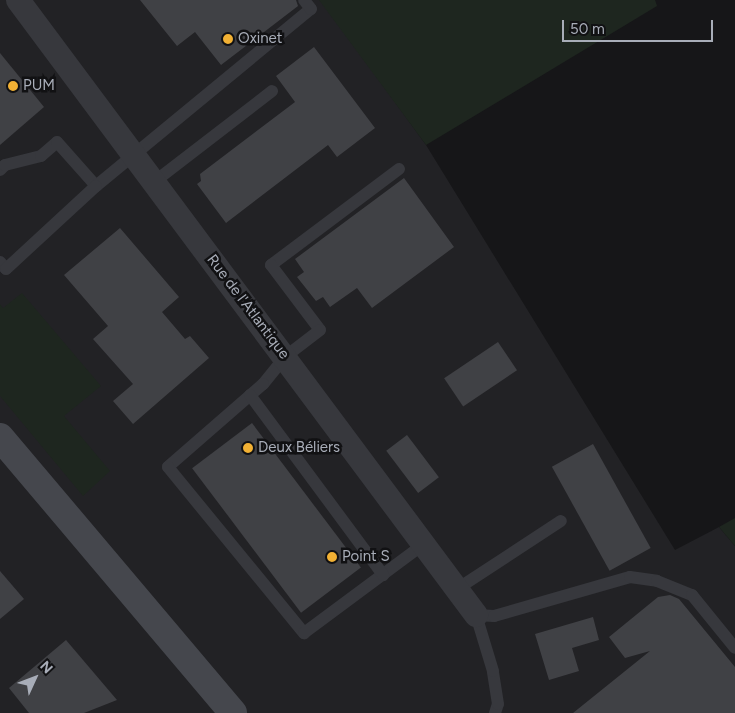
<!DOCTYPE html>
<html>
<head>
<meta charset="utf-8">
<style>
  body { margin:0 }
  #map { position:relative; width:735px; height:713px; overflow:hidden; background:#161618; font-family:Figtree,sans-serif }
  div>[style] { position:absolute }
  .built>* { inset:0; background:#222225 }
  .green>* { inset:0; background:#1e261f }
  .building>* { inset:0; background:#404145; transform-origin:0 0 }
  .lane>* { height:12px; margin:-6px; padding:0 6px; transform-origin:6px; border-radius:6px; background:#37383d }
  .street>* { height:24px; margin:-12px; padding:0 12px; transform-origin:12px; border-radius:12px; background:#37383d }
  .secondary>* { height:28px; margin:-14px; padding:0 14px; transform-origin:14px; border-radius:14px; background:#45474d }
  .dots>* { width:14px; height:14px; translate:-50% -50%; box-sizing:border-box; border:2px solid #111113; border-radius:50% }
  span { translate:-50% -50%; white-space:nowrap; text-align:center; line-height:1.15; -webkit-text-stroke:5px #111113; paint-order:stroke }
  .poi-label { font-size:15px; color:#a8adb8 }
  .left { translate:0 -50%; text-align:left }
  .street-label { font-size:15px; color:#a8adb8 }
  .north { position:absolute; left:10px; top:653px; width:50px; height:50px; -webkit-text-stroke:4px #111113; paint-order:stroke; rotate:47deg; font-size:14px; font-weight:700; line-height:20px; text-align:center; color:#a8adb8 }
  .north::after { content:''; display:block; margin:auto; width:18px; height:22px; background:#a8adb8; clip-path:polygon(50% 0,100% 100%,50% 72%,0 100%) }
  .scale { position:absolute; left:562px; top:20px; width:151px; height:22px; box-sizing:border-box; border:2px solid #a8adb8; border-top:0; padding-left:6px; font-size:15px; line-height:18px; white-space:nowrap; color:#a8adb8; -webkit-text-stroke:4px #111113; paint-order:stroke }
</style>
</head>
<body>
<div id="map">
  <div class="built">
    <div style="clip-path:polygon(0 0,321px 0,426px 145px,675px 550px,719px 527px,735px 546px,735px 713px,0 713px)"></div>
  </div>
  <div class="green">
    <div style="clip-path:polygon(319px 0,655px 0,657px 6px,426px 145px)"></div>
    <div style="clip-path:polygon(22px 293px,101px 386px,64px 416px,110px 471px,83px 496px,0 396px,0 304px,3px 308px)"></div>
    <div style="clip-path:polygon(735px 518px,735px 546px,719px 527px)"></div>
  </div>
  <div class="building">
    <div style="clip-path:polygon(140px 0,296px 0,298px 6px,221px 65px,195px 32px,177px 46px)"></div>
    <div style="clip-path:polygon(314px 47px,375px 128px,337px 157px,328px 145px,226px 223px,197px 184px,201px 181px,200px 174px,295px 102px,276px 76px)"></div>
    <div style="clip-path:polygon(0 53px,44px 107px,0 145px)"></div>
    <div style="clip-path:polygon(404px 178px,454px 247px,372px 308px,357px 288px,330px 307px,323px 297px,316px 301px,297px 277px,304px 272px,295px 259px)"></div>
    <div style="clip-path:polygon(120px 228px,179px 297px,162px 312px,185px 339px,190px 336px,209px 358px,133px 424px,113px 401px,133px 384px,93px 339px,108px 326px,64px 275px)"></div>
    <div style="left:498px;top:342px;width:34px;height:65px;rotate:56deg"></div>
    <div style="left:252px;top:423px;width:181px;height:75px;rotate:53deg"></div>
    <div style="left:407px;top:435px;width:53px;height:26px;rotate:53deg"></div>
    <div style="left:593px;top:444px;width:119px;height:47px;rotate:61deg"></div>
    <div style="clip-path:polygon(0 571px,24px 599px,0 619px)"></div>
    <div style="clip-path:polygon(670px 595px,679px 599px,735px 667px,735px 713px,573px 713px,650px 651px,625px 658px,609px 637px,658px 597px)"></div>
    <div style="clip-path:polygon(593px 617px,599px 640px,572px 648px,579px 671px,549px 680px,535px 634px)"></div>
    <div style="clip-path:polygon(66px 640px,117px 700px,84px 713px,29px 713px,9px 688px)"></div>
  </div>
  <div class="lane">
    <div style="left:399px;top:169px;width:160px;rotate:143.1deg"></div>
    <div style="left:271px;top:265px;width:81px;rotate:53deg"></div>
    <div style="left:320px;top:330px;width:44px;rotate:142.4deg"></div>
    <div style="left:285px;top:357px;width:35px;rotate:129deg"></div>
    <div style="left:263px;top:384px;width:126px;rotate:138.9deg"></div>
    <div style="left:168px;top:467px;width:215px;rotate:50.7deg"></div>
    <div style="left:304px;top:633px;width:151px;rotate:-36.6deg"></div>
    <div style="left:0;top:170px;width:7px;rotate:-45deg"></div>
    <div style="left:5px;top:165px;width:37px;rotate:-14deg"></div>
    <div style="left:41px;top:156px;width:21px;rotate:-41deg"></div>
    <div style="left:57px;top:142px;width:59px;rotate:48.4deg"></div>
    <div style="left:96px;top:186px;width:278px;rotate:-39.5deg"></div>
    <div style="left:311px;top:9px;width:11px;rotate:-128deg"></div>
    <div style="left:154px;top:182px;width:149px;rotate:-37.6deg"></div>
    <div style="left:0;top:262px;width:9px;rotate:49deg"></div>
    <div style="left:6px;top:269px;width:122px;rotate:-42.7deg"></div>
    <div style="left:250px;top:395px;width:224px;rotate:53.5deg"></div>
    <div style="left:457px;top:589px;width:124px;rotate:-33.2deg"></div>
    <div style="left:495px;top:713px;width:9px;rotate:-72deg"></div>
    <div style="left:498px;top:704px;width:33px;rotate:-99deg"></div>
    <div style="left:493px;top:671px;width:59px;rotate:-106.9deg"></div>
    <div style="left:476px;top:615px;width:18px;rotate:3deg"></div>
    <div style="left:494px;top:616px;width:141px;rotate:-16deg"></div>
    <div style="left:630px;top:577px;width:27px;rotate:8deg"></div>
    <div style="left:657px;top:581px;width:38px;rotate:22deg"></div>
    <div style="left:692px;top:595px;width:68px;rotate:50.9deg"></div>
  </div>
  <div class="street">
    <div style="left:18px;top:0;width:767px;rotate:53.32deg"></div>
  </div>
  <div class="secondary">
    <div style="left:0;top:437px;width:361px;rotate:49.8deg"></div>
  </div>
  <div class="dots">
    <div style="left:228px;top:39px;background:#f2b134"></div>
    <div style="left:13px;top:86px;background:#f2b134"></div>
    <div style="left:248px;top:448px;background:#f2b134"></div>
    <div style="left:332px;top:557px;background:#f2b134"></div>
  </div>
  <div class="poi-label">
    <span class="left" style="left:238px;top:39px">Oxinet</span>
    <span class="left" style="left:23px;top:86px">PUM</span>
    <span class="left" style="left:258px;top:448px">Deux Béliers</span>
    <span class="left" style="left:342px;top:557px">Point S</span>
  </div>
  <div class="street-label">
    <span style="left:248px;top:307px;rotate:53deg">Rue de l'Atlantique</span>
  </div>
  <div class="north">N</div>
  <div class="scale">50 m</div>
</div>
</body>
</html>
